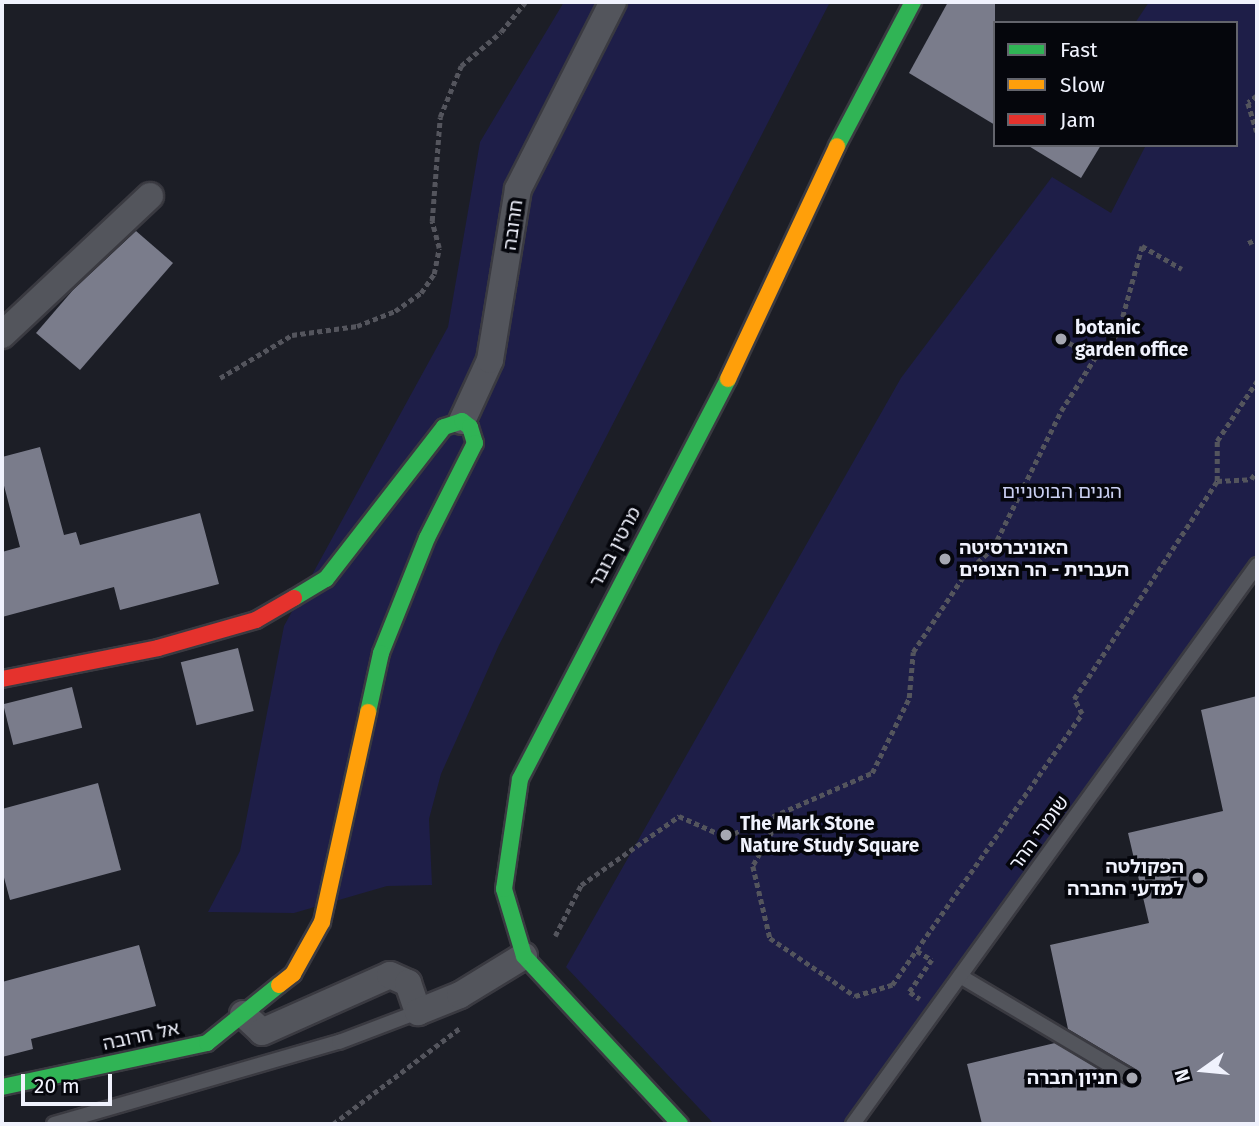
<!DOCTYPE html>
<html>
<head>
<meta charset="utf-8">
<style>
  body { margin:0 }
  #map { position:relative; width:1259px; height:1126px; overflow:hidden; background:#1c1e26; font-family:"Fira Sans","Noto Sans Hebrew",sans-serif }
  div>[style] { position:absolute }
  .green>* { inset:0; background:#1e1e48 }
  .building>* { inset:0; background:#7a7c8b; transform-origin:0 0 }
  .path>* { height:4.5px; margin-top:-2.25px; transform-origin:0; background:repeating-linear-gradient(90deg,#54555d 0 5px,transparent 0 8.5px) }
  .roads { filter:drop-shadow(2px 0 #3a3a41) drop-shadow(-2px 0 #3a3a41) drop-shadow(0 2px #3a3a41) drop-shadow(0 -2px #3a3a41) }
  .lane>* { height:14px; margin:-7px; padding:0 7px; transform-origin:7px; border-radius:7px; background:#53555c }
  .street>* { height:26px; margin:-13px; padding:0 13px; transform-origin:13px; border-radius:13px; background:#53555c }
  .fast>* { height:16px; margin:-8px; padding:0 8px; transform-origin:8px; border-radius:8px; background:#30b455 }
  .slow>* { height:16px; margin:-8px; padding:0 8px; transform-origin:8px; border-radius:8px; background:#ff9f0a }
  .jam>* { height:16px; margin:-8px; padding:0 8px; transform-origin:8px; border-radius:8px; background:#e5322d }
  .dots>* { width:19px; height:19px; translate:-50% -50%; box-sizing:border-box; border:4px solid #05060c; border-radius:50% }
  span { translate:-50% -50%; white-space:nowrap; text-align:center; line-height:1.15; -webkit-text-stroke:7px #05060c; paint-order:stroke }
  .street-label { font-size:19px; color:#f0f2fd }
  .poi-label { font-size:19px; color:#f0f2fd; font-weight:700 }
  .left { translate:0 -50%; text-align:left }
  .right { translate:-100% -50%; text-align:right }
  .park-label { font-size:19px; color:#cbd0f2 }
  .frame { position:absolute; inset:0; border:4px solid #f0f2fd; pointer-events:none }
  .legend { position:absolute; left:993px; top:21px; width:245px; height:126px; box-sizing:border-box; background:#05060c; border:2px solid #63646c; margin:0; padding:9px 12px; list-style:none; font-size:21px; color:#f0f2fd }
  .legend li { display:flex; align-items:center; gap:14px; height:35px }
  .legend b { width:35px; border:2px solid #63646c }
  .north { position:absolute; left:1168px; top:1035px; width:70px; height:70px; -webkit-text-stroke:5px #05060c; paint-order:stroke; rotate:255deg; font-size:19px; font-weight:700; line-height:28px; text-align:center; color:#f0f2fd }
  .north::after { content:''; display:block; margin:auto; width:24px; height:32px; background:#f0f2fd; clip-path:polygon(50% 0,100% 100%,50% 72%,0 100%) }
  .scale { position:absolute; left:21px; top:1074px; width:91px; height:32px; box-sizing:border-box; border:4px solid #f0f2fd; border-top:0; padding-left:9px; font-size:21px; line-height:24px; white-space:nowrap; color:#f0f2fd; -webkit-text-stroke:5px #05060c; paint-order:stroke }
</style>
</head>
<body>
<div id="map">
  <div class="green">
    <div style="clip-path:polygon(564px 2px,830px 2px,499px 645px,441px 774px,429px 819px,432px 885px,387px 886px,294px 913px,208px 912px,240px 851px,284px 626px,448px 327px,480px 142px)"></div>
    <div style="clip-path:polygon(1149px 2px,1257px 2px,1257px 557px,842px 1124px,714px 1124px,566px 967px,901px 378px,1052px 177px,1111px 213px,1146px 145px,1236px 145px,1236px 23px,1135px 23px)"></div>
  </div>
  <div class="building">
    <div style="clip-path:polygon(948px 2px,995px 2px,995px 125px,909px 73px)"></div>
    <div style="clip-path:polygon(1027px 145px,1101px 145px,1081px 178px)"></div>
    <div style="clip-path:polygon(136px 231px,173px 263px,80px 370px,36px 333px,73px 290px)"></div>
    <div style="clip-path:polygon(40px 447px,64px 535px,76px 532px,80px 545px,200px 513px,219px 584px,120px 610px,114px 587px,2px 617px,2px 552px,20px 547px,2px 478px,2px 457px)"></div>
    <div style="left:238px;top:648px;width:65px;height:59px;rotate:76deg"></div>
    <div style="left:72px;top:687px;width:42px;height:71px;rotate:76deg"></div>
    <div style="clip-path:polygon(1257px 696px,1257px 1124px,982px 1124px,967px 1064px,1055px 1043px,1127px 1086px,1140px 1083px,1137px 1070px,1068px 1029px,1050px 945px,1149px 923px,1128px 833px,1223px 811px,1201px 710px)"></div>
    <div style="clip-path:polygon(98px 783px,121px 870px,10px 900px,2px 870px,2px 809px)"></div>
    <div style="clip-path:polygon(139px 945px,156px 1006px,31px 1039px,33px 1049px,2px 1057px,2px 982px)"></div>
  </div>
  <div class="path">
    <div style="left:1257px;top:96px;width:11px;rotate:142deg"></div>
    <div style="left:1248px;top:103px;width:30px;rotate:73deg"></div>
    <div style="left:1248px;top:243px;width:10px;rotate:-24deg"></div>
    <div style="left:1061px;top:339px;width:39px;rotate:26deg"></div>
    <div style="left:220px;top:378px;width:84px;rotate:-30.8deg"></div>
    <div style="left:292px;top:335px;width:66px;rotate:-7.9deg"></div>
    <div style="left:357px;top:326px;width:41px;rotate:-21.5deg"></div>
    <div style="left:395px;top:311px;width:32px;rotate:-35deg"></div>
    <div style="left:421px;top:293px;width:23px;rotate:-56deg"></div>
    <div style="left:434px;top:274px;width:26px;rotate:-79deg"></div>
    <div style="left:439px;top:248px;width:28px;rotate:-105deg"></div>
    <div style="left:432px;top:221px;width:104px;rotate:-85.6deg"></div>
    <div style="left:440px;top:117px;width:55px;rotate:-67.6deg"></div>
    <div style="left:461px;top:66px;width:52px;rotate:-40.4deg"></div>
    <div style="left:501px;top:32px;width:38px;rotate:-51deg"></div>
    <div style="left:1217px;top:481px;width:40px;rotate:-90deg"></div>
    <div style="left:1217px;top:441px;width:72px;rotate:-56.3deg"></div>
    <div style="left:781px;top:816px;width:57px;rotate:119.2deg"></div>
    <div style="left:753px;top:866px;width:74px;rotate:76.7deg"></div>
    <div style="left:770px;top:938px;width:103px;rotate:34.3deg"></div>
    <div style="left:855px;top:996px;width:39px;rotate:-17deg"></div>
    <div style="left:892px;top:985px;width:331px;rotate:-55deg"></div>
    <div style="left:1082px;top:714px;width:17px;rotate:-118deg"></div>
    <div style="left:1074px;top:699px;width:261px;rotate:-56.7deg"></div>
    <div style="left:1217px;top:481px;width:34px;rotate:-3deg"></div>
    <div style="left:1251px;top:479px;width:10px;rotate:-53deg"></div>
    <div style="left:555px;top:936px;width:57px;rotate:-63deg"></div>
    <div style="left:581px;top:885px;width:120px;rotate:-35.1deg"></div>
    <div style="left:679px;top:816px;width:51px;rotate:24.1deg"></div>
    <div style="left:726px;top:837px;width:159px;rotate:-23.7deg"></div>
    <div style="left:872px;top:773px;width:84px;rotate:-63.7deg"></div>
    <div style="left:909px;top:698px;width:46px;rotate:-85deg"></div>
    <div style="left:913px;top:652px;width:94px;rotate:-56.3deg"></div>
    <div style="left:965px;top:574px;width:38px;rotate:-43deg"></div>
    <div style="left:993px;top:548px;width:153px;rotate:-63.6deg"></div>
    <div style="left:1061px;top:411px;width:65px;rotate:-57.5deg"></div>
    <div style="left:1096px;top:356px;width:32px;rotate:-46deg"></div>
    <div style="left:1118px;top:333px;width:90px;rotate:-74.6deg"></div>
    <div style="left:1142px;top:246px;width:46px;rotate:29.9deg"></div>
    <div style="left:917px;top:951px;width:17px;rotate:31deg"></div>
    <div style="left:932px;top:960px;width:39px;rotate:125deg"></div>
    <div style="left:910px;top:992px;width:12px;rotate:35deg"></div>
    <div style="left:333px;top:1124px;width:159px;rotate:-37.1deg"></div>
  </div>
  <div class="roads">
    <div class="lane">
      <div style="left:960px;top:976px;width:200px;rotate:30.7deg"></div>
      <div style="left:54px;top:1124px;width:297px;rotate:-16.1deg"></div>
      <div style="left:339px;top:1042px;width:85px;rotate:-20.8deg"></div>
      <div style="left:853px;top:1124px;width:690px;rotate:-54.14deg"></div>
    </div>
    <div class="street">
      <div style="left:2px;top:335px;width:203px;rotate:-43.2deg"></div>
      <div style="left:462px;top:421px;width:67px;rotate:-65.3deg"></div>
      <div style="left:490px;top:360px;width:173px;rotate:-80.7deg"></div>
      <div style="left:518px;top:189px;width:210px;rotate:-63.1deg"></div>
      <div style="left:243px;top:1014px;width:26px;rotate:43deg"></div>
      <div style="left:262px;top:1032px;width:140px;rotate:-24deg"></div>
      <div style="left:390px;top:975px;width:20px;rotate:24deg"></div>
      <div style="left:408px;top:983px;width:31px;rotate:71deg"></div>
      <div style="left:418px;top:1012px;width:45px;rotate:-22deg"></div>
      <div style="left:460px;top:995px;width:75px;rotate:-31.4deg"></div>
    </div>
    <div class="fast">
      <div style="left:837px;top:146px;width:163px;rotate:-62.2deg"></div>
      <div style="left:294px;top:598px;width:37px;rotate:-31deg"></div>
      <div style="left:326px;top:579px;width:192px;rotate:-52.2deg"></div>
      <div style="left:444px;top:427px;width:19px;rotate:-18deg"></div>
      <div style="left:462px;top:421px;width:10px;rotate:37deg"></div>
      <div style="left:470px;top:427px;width:17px;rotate:73deg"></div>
      <div style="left:475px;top:443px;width:106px;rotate:116.8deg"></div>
      <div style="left:427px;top:538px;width:124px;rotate:111.8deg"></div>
      <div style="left:381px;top:653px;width:60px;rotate:102.4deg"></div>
      <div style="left:2px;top:1087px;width:210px;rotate:-12.1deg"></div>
      <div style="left:207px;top:1043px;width:92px;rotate:-38.9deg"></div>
      <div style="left:680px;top:1124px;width:229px;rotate:-132.9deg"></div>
      <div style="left:524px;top:956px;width:70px;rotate:-106.6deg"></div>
      <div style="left:504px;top:889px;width:111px;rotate:-81.7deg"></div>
      <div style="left:520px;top:779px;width:451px;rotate:-62.5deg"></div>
    </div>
    <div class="slow">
      <div style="left:728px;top:379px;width:257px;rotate:-64.9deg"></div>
      <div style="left:279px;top:985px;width:18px;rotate:-38deg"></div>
      <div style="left:293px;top:974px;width:60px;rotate:-60.9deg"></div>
      <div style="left:322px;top:922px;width:215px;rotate:-77.6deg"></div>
    </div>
    <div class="jam">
      <div style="left:2px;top:679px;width:159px;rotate:-11.2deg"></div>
      <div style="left:158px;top:648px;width:102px;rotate:-15.9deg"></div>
      <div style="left:256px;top:620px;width:44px;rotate:-30.1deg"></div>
    </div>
  </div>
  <div class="dots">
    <div style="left:1061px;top:339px;background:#a6a8b2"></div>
    <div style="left:945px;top:559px;background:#a6a8b2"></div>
    <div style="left:726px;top:835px;background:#a6a8b2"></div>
    <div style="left:1198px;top:878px;background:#a6a8b2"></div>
    <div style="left:1132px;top:1078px;background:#a6a8b2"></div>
  </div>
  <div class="street-label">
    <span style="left:513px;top:225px;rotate:-82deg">חרובה</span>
    <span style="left:615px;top:547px;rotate:-62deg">מרטין בובר</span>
    <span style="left:1039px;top:833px;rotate:-54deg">שומרי ההר</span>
    <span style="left:141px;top:1036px;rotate:-12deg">אל חרובה</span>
  </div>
  <div class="poi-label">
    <span class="left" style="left:1075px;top:339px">botanic<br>garden office</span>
    <span class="left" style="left:959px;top:559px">האוניברסיטה<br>העברית - הר הצופים</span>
    <span class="left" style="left:740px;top:835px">The Mark Stone<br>Nature Study Square</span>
    <span class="right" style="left:1184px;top:878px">הפקולטה<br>למדעי החברה</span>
    <span class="right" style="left:1118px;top:1078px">חניון חברה</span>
  </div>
  <div class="park-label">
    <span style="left:1062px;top:492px">הגנים הבוטניים</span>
  </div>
  <div class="frame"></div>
  <ul class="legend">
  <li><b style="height:9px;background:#30b455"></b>Fast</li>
  <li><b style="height:9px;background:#ff9f0a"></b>Slow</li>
  <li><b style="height:9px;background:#e5322d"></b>Jam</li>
  </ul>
  <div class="north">N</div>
  <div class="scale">20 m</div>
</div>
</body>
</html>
